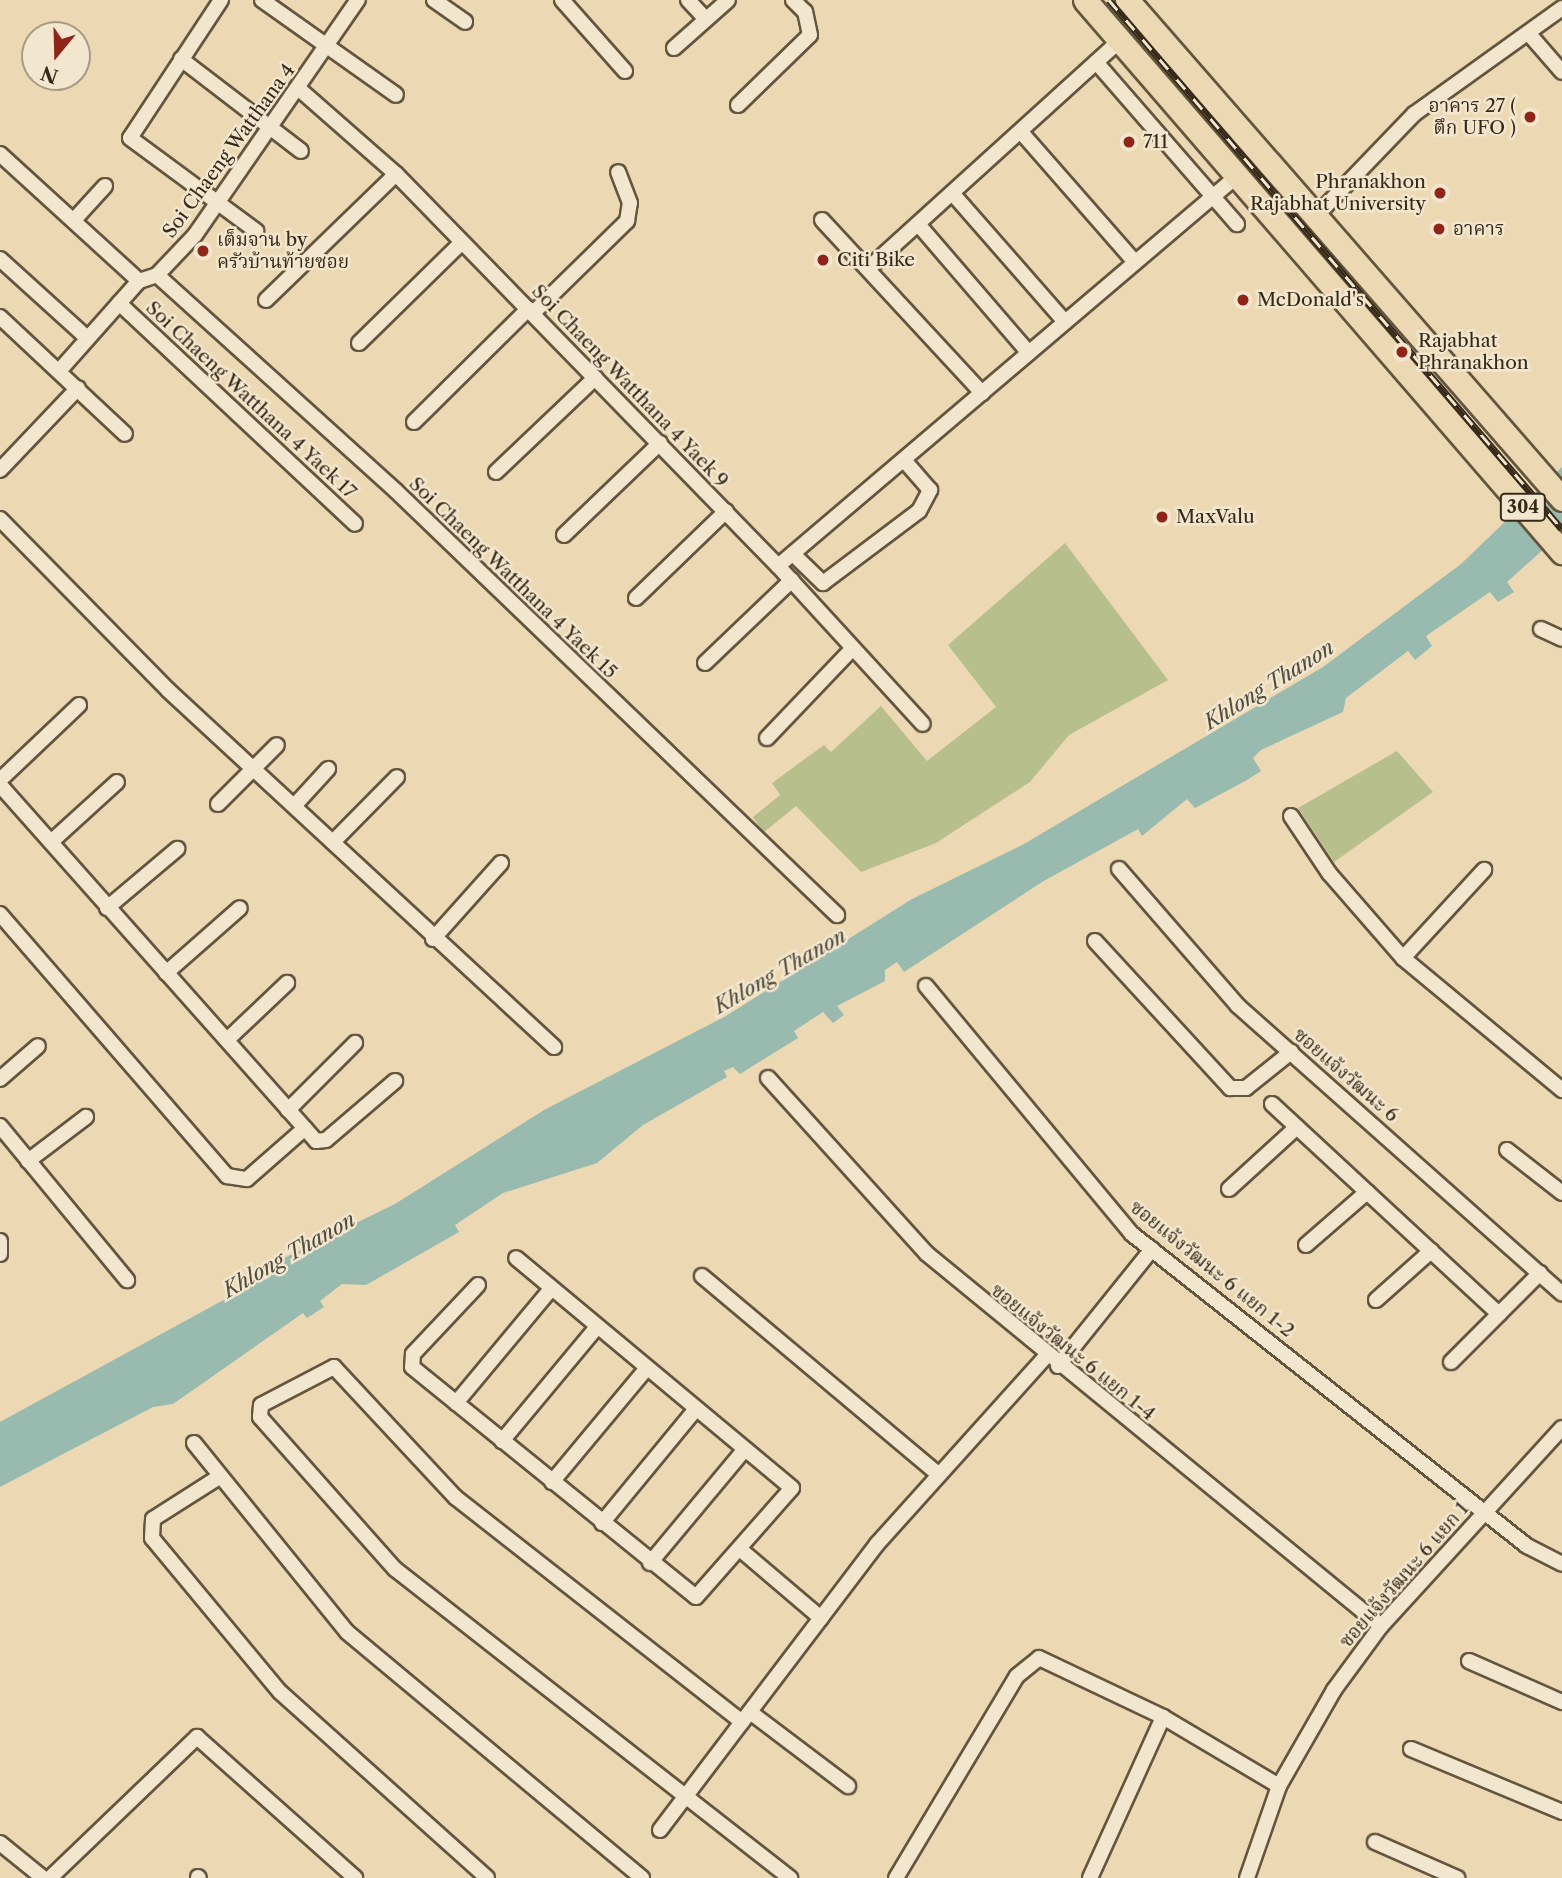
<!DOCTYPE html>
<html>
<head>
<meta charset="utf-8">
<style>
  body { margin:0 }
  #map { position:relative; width:1562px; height:1878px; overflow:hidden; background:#ecd9b3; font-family:"Libre Caslon Text","Noto Serif Thai",serif }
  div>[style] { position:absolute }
  .green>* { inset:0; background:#b7bf8d }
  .water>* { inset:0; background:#99baaf }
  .roads { filter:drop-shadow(2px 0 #64553f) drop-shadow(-2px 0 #64553f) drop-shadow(0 2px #64553f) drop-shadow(0 -2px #64553f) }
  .minor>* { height:14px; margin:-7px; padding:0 7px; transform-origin:7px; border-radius:7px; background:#f3e6ce }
  .primary>* { height:23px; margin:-11.5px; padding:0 11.5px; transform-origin:11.5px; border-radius:11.5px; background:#ecd9b3 }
  .rail>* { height:7px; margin-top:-3.5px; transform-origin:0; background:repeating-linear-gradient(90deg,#f3e6ce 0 13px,#362918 0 26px); box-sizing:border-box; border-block:2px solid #362918 }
  .dots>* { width:19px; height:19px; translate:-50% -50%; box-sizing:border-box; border:4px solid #f3e6ce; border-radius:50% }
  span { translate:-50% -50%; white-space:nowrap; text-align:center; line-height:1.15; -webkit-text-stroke:5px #f3e6ce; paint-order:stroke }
  .shield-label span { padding:2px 5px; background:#f3e6ce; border:2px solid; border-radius:5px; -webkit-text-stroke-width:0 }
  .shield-label { font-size:18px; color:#362918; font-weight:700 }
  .poi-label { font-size:19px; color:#362918 }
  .right { translate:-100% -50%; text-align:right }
  .left { translate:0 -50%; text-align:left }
  .street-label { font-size:19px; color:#362918 }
  .water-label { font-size:21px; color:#4f4d3e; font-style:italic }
  .north { position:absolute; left:21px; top:21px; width:70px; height:70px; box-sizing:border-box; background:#f3e6ce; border:2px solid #a79a85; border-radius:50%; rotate:199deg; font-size:19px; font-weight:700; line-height:28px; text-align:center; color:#362918 }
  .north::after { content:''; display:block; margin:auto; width:24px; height:32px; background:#8f2418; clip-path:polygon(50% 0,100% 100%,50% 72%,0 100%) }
</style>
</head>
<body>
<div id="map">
  <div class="green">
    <div style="clip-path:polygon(1065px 543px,1168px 680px,1069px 735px,1030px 782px,936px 843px,861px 872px,796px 806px,763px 833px,753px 817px,780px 795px,772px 783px,824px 745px,831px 752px,881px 706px,927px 761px,996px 707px,948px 645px)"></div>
    <div style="clip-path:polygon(1397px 751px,1433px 792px,1334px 862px,1298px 808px)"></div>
  </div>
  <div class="water">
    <div style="clip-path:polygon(1562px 467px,1562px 533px,1507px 582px,1514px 592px,1498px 602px,1490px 592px,1426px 636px,1432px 646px,1415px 660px,1408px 651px,1346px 698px,1343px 712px,1261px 750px,1253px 758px,1261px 771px,1247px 780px,1195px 808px,1187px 799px,1142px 836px,1138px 829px,1042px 882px,904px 972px,897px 962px,885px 970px,885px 981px,837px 1006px,844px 1015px,833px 1023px,823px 1012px,794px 1031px,798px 1038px,740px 1074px,733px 1067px,724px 1071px,727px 1077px,643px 1125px,597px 1163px,503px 1193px,455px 1225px,459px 1232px,366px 1285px,342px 1284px,320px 1301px,324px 1307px,307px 1318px,303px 1313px,173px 1404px,153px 1407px,0 1487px,0 1422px,264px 1278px,282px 1259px,395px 1204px,544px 1110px,726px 1016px,912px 899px,1024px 844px,1323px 667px,1461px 564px)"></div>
  </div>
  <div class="roads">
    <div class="minor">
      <div style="left:221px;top:0;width:165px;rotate:123.4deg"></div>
      <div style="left:130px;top:138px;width:157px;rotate:36.4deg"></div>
      <div style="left:262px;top:0;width:164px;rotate:35.3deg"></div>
      <div style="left:434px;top:0;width:38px;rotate:35deg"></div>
      <div style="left:562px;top:0;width:95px;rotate:48.4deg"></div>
      <div style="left:688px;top:0;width:26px;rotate:47deg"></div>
      <div style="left:1529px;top:34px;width:50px;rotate:49deg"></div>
      <div style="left:674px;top:48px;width:72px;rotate:-41.6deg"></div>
      <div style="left:181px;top:59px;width:151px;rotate:37.5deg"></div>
      <div style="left:1096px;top:62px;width:215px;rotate:49deg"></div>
      <div style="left:298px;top:88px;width:130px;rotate:41.3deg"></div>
      <div style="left:396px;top:174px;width:547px;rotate:45.74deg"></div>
      <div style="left:778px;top:566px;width:214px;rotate:47.5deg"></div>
      <div style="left:738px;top:105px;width:100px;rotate:-44.2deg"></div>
      <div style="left:810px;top:35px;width:24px;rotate:-102deg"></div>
      <div style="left:805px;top:12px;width:17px;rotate:-135deg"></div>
      <div style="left:1021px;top:132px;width:173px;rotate:48.8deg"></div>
      <div style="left:0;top:154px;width:188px;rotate:42.4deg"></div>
      <div style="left:953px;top:194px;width:170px;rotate:48.8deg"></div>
      <div style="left:1315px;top:217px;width:143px;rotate:-46.1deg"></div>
      <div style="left:1414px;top:114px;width:182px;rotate:-35.6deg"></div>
      <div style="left:74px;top:220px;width:46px;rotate:-47.6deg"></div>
      <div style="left:822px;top:220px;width:236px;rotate:47.2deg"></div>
      <div style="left:918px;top:224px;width:170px;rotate:49.3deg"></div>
      <div style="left:0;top:259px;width:118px;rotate:42.2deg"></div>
      <div style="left:870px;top:267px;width:338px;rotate:-42.2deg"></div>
      <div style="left:157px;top:275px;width:322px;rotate:42.1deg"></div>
      <div style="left:396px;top:491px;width:612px;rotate:43.87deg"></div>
      <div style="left:266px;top:300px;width:181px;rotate:-44.1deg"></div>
      <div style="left:119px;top:303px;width:323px;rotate:43.1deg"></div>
      <div style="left:533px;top:313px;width:132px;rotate:-44.4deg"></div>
      <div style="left:627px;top:221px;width:18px;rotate:-81deg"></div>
      <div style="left:630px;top:203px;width:33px;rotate:-111deg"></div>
      <div style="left:0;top:317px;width:171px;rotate:43.1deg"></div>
      <div style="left:359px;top:343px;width:144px;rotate:-44.4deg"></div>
      <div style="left:59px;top:371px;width:120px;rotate:-48.4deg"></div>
      <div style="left:139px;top:281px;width:19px;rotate:-18deg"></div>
      <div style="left:157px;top:275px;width:55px;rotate:-46.5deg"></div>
      <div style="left:195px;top:235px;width:286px;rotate:-55.3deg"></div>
      <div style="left:414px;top:422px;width:161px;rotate:-44.7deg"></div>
      <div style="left:0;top:470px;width:113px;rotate:-46.4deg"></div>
      <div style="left:496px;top:472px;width:137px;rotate:-43.5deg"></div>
      <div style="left:0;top:519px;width:240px;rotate:45.5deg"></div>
      <div style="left:168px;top:690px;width:526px;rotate:42.76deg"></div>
      <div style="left:564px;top:535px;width:133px;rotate:-43.8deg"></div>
      <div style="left:793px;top:554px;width:42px;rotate:44deg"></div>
      <div style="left:823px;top:583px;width:120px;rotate:-36.9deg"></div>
      <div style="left:919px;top:511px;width:24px;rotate:-62deg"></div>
      <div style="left:930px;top:490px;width:38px;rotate:-131deg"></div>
      <div style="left:778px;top:566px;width:602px;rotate:-40.35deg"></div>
      <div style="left:636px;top:598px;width:125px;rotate:-44deg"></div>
      <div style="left:1541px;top:629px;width:23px;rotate:25deg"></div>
      <div style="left:705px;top:663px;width:120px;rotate:-43.7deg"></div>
      <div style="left:767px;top:738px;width:123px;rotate:-46.3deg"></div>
      <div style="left:0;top:780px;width:109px;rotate:-43.5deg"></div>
      <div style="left:0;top:785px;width:476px;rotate:48.4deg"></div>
      <div style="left:316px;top:1141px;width:10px;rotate:-6deg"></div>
      <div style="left:326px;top:1140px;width:91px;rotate:-40.5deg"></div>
      <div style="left:218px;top:804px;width:83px;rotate:-45deg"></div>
      <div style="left:295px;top:805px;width:49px;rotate:-47.5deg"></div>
      <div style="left:1291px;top:816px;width:69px;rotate:56.3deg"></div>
      <div style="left:1329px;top:873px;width:113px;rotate:49deg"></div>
      <div style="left:1403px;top:958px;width:207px;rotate:39.7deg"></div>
      <div style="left:51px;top:842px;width:89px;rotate:-42.3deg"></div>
      <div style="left:333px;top:842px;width:91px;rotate:-45.4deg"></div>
      <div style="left:1119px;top:869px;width:181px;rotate:49deg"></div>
      <div style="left:1238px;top:1006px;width:433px;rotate:41.6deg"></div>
      <div style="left:107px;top:908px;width:92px;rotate:-40.1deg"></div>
      <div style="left:0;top:914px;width:347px;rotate:49.1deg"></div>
      <div style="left:227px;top:1176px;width:20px;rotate:9deg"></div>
      <div style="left:247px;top:1179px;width:77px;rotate:-41.3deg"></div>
      <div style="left:433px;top:939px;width:102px;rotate:-48.2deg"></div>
      <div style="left:1095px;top:941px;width:200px;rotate:47.4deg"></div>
      <div style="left:1230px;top:1088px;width:16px"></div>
      <div style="left:1246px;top:1088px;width:58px;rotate:-38.7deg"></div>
      <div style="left:1403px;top:958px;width:120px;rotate:-47.4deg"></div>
      <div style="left:166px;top:973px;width:98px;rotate:-41.3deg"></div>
      <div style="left:926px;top:986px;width:322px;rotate:50.3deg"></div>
      <div style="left:1132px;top:1234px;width:503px;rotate:38.3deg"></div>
      <div style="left:1527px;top:1546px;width:39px;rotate:27deg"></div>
      <div style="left:227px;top:1040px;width:83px;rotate:-43.5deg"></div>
      <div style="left:768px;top:1078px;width:236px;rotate:47.9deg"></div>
      <div style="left:926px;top:1253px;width:588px;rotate:39.34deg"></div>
      <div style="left:0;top:1079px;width:50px;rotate:-41deg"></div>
      <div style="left:1272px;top:1104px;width:309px;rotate:42.8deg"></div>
      <div style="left:1499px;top:1314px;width:58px;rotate:-45deg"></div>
      <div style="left:288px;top:1110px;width:95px;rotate:-45deg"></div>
      <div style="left:0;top:1126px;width:200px;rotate:50.5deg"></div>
      <div style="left:1507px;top:1150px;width:70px;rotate:38deg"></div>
      <div style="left:28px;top:1161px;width:73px;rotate:-37.2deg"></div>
      <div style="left:1229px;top:1189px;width:92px;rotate:-42.4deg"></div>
      <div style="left:0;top:1241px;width:13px;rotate:90deg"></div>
      <div style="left:1306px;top:1245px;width:81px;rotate:-41deg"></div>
      <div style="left:702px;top:1276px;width:309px;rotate:40deg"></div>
      <div style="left:478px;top:1285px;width:95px;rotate:133.3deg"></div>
      <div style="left:413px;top:1354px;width:13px;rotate:94deg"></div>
      <div style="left:412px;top:1367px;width:365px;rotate:39deg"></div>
      <div style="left:696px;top:1597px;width:145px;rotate:-48.6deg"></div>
      <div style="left:792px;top:1488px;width:359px;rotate:-140.2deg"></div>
      <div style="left:1376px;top:1300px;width:74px;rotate:-41.7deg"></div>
      <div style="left:1451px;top:1362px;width:68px;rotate:-45deg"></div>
      <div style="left:1058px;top:1366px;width:150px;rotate:-51.2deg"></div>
      <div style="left:456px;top:1403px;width:148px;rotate:-50.2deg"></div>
      <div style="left:502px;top:1441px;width:148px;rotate:-50.2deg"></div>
      <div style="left:194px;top:1443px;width:243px;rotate:51deg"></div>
      <div style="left:347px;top:1632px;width:384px;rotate:39.8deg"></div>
      <div style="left:219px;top:1477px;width:78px;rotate:147.5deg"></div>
      <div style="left:153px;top:1519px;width:19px;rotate:93deg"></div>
      <div style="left:152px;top:1538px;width:200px;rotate:50.3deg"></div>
      <div style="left:280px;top:1692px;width:278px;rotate:41.9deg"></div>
      <div style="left:552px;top:1482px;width:148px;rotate:-50.2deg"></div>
      <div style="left:602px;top:1523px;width:148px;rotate:-50.5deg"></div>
      <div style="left:741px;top:1550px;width:105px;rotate:40.4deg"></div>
      <div style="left:650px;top:1563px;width:148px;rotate:-50.2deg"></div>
      <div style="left:1469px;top:1661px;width:102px;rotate:23.8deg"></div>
      <div style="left:750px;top:1712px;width:123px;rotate:37.1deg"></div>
      <div style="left:742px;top:1722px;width:363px;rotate:-141.9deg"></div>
      <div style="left:456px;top:1498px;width:179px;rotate:-133deg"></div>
      <div style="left:334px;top:1367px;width:82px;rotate:152.5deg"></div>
      <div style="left:261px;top:1405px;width:12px;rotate:95deg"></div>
      <div style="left:260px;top:1417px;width:203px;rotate:48.4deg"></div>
      <div style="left:395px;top:1569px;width:502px;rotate:38.04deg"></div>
      <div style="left:1411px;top:1749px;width:164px;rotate:22.6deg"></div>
      <div style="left:660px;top:1830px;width:359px;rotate:-52.8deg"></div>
      <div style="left:877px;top:1544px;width:253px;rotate:-48deg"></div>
      <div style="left:1375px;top:1842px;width:90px;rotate:23.7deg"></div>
      <div style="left:0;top:1843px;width:55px;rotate:39.1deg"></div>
      <div style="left:198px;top:1877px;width:1px;rotate:45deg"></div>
      <div style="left:50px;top:1878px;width:204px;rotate:-43.8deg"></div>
      <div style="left:197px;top:1737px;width:212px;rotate:41.7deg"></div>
      <div style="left:896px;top:1878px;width:235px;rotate:-59.1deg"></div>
      <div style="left:1017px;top:1676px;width:28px;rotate:-39deg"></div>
      <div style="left:1039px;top:1658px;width:137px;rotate:25.4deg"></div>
      <div style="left:1163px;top:1717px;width:135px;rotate:30.7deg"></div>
      <div style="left:1090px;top:1878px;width:177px;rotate:-65.6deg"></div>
      <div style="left:1247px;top:1878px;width:97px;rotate:-70.8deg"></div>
      <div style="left:1279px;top:1786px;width:111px;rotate:-60.2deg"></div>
      <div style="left:1334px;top:1690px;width:79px;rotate:-53.7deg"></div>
      <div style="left:1381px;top:1626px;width:268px;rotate:-47.6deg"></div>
    </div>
    <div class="primary">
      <div style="left:1085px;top:0;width:730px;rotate:49.17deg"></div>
      <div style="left:1127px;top:0;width:662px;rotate:48.92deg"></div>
    </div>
  </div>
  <div class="rail">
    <div style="left:1109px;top:0;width:696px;rotate:49.43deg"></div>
  </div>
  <div class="dots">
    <div style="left:1530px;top:117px;background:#8f2418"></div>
    <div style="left:1129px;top:142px;background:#8f2418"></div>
    <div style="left:1440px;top:193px;background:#8f2418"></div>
    <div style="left:1439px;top:229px;background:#8f2418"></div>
    <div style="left:203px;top:251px;background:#8f2418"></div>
    <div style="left:823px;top:260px;background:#8f2418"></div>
    <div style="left:1243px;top:300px;background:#8f2418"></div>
    <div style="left:1402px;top:352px;background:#8f2418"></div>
    <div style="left:1162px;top:517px;background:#8f2418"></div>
  </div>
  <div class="shield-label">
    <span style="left:1523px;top:507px">304</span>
  </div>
  <div class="poi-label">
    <span class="right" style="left:1516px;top:117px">อาคาร 27 (<br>ตึก UFO )</span>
    <span class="left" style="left:1143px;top:142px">711</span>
    <span class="right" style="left:1426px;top:193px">Phranakhon<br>Rajabhat University</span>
    <span class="left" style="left:1453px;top:229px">อาคาร</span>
    <span class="left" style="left:217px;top:251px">เต็มจาน by<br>ครัวบ้านท้ายซอย</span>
    <span class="left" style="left:837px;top:260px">Citi Bike</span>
    <span class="left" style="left:1257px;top:300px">McDonald's</span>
    <span class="left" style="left:1418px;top:352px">Rajabhat<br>Phranakhon</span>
    <span class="left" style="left:1176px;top:517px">MaxValu</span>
  </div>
  <div class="street-label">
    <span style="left:229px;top:151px;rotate:-54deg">Soi Chaeng Watthana 4</span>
    <span style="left:630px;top:386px;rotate:46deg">Soi Chaeng Watthana 4 Yaek 9</span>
    <span style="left:251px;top:400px;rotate:43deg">Soi Chaeng Watthana 4 Yaek 17</span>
    <span style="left:513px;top:578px;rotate:44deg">Soi Chaeng Watthana 4 Yaek 15</span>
    <span style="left:1346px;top:1075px;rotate:41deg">ซอยแจ้งวัฒนะ 6</span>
    <span style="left:1212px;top:1269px;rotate:39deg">ซอยแจ้งวัฒนะ 6 แยก 1-2</span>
    <span style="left:1073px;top:1352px;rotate:39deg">ซอยแจ้งวัฒนะ 6 แยก 1-4</span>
    <span style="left:1404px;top:1575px;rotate:-49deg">ซอยแจ้งวัฒนะ 6 แยก 1</span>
  </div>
  <div class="water-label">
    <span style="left:1269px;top:685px;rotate:-32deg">Khlong Thanon</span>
    <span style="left:780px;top:971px;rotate:-30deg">Khlong Thanon</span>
    <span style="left:289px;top:1255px;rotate:-30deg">Khlong Thanon</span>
  </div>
  <div class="north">N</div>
</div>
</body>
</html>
